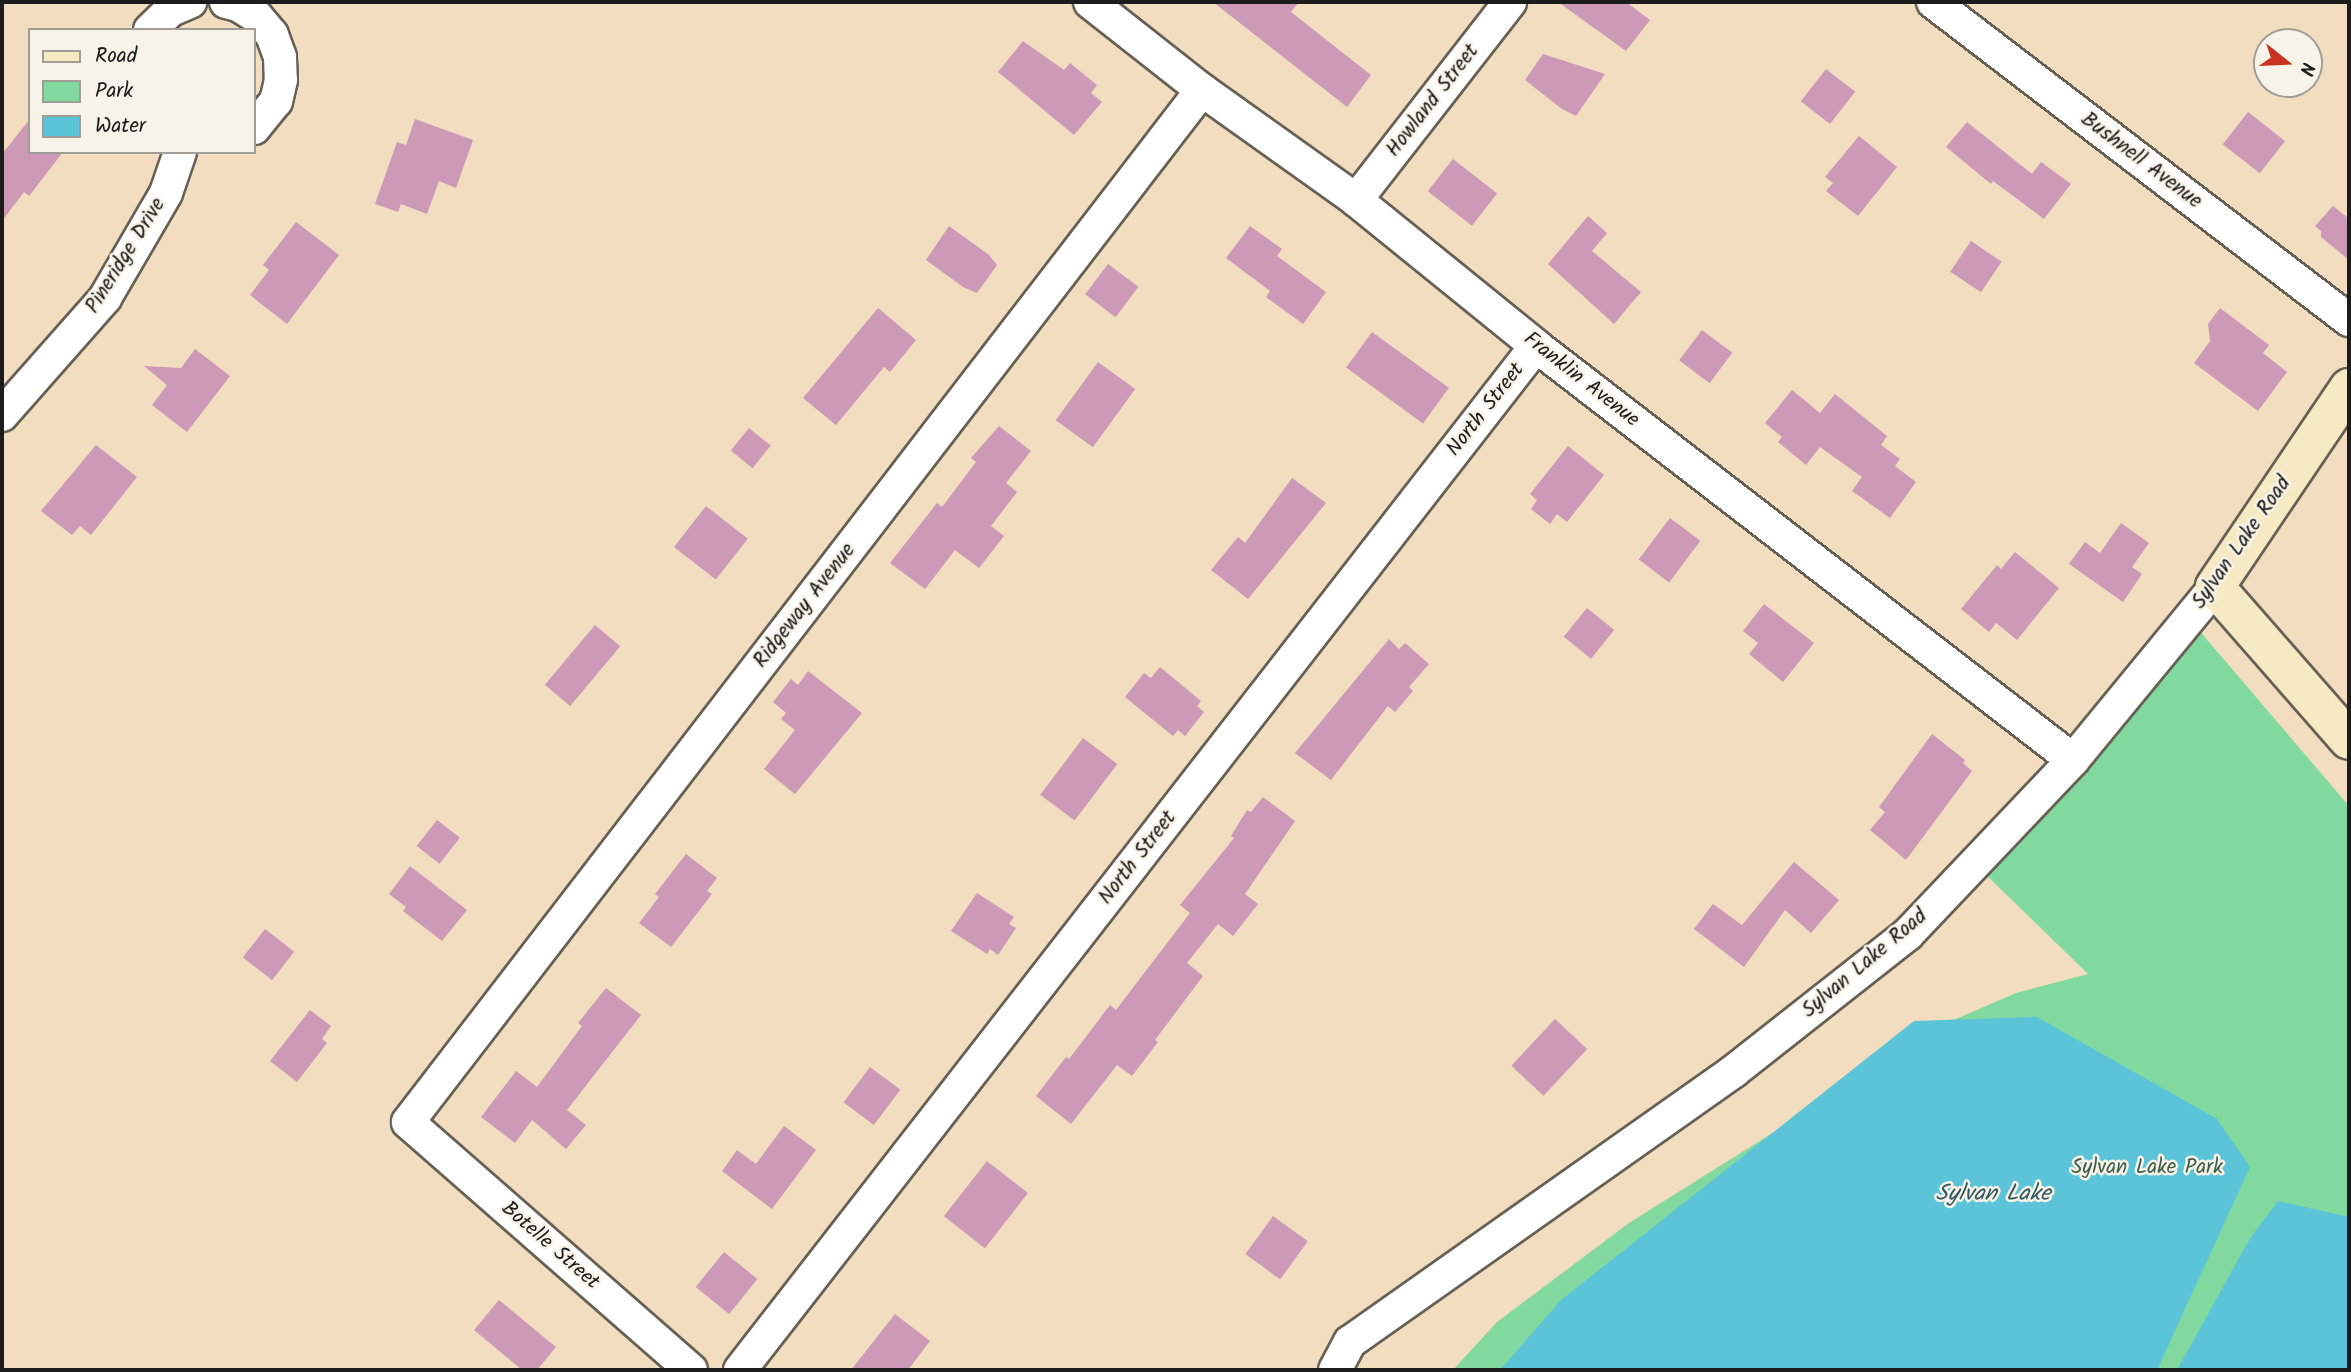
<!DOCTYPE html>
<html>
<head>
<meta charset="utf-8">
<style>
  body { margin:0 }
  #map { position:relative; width:2351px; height:1372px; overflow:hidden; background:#f2ddc0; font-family:Kalam,sans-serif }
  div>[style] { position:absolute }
  .green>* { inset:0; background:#81d99f }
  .water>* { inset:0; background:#5bc4d8 }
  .building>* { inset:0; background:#cc99b6; transform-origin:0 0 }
  .roads { filter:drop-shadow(2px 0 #676055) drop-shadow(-2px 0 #676055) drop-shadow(0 2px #676055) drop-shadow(0 -2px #676055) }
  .street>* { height:32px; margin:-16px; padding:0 16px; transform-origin:16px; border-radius:16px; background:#fff }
  .secondary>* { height:38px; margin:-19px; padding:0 19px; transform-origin:19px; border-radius:19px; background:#f6e9c3 }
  span { translate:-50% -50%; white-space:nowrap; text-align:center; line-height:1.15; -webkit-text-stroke:5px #f7f3e8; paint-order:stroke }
  .street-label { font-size:21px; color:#1c1c1c }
  .park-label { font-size:21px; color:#3f5e4a }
  .water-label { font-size:23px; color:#32575e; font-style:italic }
  .frame { position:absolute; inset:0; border:4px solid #1c1c1c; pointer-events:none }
  .legend { position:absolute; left:28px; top:28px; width:228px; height:126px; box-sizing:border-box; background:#f7f3e8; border:2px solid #9f9d96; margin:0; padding:9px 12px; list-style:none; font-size:21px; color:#1c1c1c }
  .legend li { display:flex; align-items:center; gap:14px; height:35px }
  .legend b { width:35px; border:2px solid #9f9d96 }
  .north { position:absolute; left:2253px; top:28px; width:70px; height:70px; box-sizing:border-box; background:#f7f3e8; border:2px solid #9f9d96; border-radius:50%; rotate:108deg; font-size:19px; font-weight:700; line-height:28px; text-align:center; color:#1c1c1c }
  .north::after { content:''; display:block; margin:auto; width:24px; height:32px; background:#c8321e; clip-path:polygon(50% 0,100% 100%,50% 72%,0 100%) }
</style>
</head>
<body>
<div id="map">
  <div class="green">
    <div style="clip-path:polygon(2197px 628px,2349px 806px,2349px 1370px,1453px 1370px,1497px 1322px,1629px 1223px,1949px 1022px,2016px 993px,2088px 974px,1972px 861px)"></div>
  </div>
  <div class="water">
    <div style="clip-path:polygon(2037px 1017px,2217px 1119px,2250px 1167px,2157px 1370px,1500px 1370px,1561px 1300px,1914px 1021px)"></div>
    <div style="clip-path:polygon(2278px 1201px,2349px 1217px,2349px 1370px,2177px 1370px,2249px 1240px)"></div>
  </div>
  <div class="building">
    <div style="clip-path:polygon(1213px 2px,1299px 2px,1291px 12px,1371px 75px,1347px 107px)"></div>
    <div style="clip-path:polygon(1558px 2px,1626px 2px,1650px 20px,1626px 51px)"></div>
    <div style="clip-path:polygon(1023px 41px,1064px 70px,1070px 63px,1097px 85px,1091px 93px,1102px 102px,1074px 135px,998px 72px)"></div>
    <div style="clip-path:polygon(1543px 54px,1605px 74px,1576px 116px,1562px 109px,1525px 80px)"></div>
    <div style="left:1826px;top:69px;width:37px;height:41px;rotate:38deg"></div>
    <div style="left:2248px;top:112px;width:47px;height:41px;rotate:38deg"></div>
    <div style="clip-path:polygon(30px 119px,30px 152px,63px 152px,29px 196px,24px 192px,2px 221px,2px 154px)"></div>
    <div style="clip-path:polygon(415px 119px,473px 140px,456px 188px,439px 181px,427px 214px,401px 204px,398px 212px,375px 204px,397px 142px,406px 145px)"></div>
    <div style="clip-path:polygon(1967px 122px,2032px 174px,2041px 162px,2071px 184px,2044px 219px,1993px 181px,1991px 184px,1946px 147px)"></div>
    <div style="clip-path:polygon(1859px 136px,1897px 167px,1858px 216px,1826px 191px,1833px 183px,1825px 177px)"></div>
    <div style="left:1453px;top:159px;width:56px;height:41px;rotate:38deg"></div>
    <div style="clip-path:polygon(2333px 206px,2349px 219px,2349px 260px,2321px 237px,2321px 231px,2315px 226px)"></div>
    <div style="clip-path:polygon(1588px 216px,1607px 233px,1592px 251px,1641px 292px,1614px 324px,1548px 264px)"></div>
    <div style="clip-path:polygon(296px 222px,339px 255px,287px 324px,250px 295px,269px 270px,263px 265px)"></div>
    <div style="clip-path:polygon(949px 226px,989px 255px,997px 265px,977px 293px,963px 287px,926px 260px)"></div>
    <div style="clip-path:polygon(1250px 226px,1282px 249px,1277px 256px,1326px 292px,1303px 324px,1266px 297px,1270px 291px,1226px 258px)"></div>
    <div style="left:1971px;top:241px;width:37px;height:37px;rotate:34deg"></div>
    <div style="left:1108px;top:264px;width:38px;height:38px;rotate:37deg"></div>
    <div style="clip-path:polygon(878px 308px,916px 340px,890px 372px,884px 367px,836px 425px,803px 398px)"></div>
    <div style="clip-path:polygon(2220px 308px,2269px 345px,2263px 353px,2287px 372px,2258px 411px,2194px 363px,2210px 341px,2208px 324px)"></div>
    <div style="left:1702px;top:330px;width:38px;height:38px;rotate:37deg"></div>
    <div style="left:1372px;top:332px;width:95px;height:44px;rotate:36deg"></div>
    <div style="clip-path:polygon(195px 349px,230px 376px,187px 432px,152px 405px,167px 385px,144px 366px,181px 368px)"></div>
    <div style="left:1098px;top:362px;width:46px;height:72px;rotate:36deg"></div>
    <div style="clip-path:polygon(1792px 390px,1820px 413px,1835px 394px,1887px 436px,1881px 445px,1900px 459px,1895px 466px,1916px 482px,1890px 518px,1852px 491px,1862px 477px,1820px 447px,1806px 465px,1778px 442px,1782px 437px,1765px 423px)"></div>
    <div style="clip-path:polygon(999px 426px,1031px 451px,1006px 483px,1017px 492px,991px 526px,1004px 536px,979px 568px,955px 550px,925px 589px,890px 563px,937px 503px,942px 507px,976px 462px,971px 458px)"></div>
    <div style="left:749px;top:428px;width:28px;height:29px;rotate:39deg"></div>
    <div style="clip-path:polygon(96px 445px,137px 477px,91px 535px,80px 526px,72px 535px,41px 511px)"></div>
    <div style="clip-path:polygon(1568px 446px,1604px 475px,1567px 522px,1557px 514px,1550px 524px,1531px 509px,1537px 500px,1530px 494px)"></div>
    <div style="clip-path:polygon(1292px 478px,1326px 503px,1248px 599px,1211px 570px,1238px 537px,1245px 543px)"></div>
    <div style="left:706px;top:506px;width:53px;height:52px;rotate:38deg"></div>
    <div style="left:1670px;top:518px;width:38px;height:52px;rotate:37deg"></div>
    <div style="clip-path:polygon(2121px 523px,2149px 543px,2132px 567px,2142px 574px,2123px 602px,2069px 564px,2085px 542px,2100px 553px)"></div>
    <div style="clip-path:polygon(2015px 552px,2059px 588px,2017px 640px,1996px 623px,1989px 632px,1961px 609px,1997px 565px,2001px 569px)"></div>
    <div style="clip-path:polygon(1764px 604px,1814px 643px,1783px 682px,1749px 654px,1758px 643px,1743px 631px)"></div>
    <div style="left:1587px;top:608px;width:35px;height:37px;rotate:39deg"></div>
    <div style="left:595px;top:625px;width:33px;height:78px;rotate:40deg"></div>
    <div style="clip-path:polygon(1389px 639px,1399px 649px,1405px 643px,1429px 664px,1409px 687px,1413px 691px,1395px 712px,1388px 706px,1331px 780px,1295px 753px)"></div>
    <div style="clip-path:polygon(1160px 667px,1201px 701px,1197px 706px,1204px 712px,1185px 736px,1178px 730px,1173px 736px,1125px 697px,1144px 673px,1151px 678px)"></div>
    <div style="clip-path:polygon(808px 671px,862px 713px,795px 794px,764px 769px,795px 730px,781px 719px,786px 713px,773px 702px,791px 679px,798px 685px)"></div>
    <div style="clip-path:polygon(1932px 734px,1965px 760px,1963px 763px,1972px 771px,1906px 860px,1870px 830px,1885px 812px,1879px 807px)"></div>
    <div style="left:1083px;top:738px;width:43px;height:71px;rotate:37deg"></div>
    <div style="clip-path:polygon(1263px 797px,1295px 821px,1245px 894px,1258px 904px,1233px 936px,1218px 924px,1187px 963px,1203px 976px,1155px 1040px,1158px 1042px,1132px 1076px,1117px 1065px,1071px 1124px,1036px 1096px,1066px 1057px,1069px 1059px,1110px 1005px,1116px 1010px,1190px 913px,1180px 905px,1234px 838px,1231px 836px,1247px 810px,1251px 812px)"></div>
    <div style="left:437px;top:820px;width:29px;height:33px;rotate:38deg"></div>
    <div style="clip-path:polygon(686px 854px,717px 878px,707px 891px,712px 894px,671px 947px,639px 923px,659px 897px,655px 894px)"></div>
    <div style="clip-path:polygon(1794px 862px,1839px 900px,1811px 933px,1785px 910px,1744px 967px,1694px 929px,1713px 904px,1742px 925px)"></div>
    <div style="clip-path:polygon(410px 866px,467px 910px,442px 941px,403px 911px,406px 907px,389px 894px)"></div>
    <div style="clip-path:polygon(977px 893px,1014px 917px,1009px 924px,1016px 928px,998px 955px,990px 949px,987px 954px,951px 931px)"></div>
    <div style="left:265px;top:929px;width:37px;height:36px;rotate:38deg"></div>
    <div style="clip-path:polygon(606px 988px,641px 1015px,567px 1110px,586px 1125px,566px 1149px,532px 1120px,515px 1143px,481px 1117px,516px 1071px,537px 1087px,582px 1026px,578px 1023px)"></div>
    <div style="clip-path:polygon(310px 1010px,331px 1026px,322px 1039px,327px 1043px,297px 1082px,270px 1061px)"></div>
    <div style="left:1555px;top:1019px;width:44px;height:64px;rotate:43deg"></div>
    <div style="left:870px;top:1067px;width:38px;height:44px;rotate:37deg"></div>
    <div style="clip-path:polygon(784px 1126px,816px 1150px,772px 1209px,722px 1171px,737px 1150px,756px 1164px)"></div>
    <div style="left:987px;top:1161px;width:52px;height:70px;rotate:38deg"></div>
    <div style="left:1273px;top:1216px;width:43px;height:47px;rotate:36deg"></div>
    <div style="left:724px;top:1252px;width:43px;height:45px;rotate:39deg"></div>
    <div style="clip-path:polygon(499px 1300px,556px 1347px,537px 1370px,522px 1370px,474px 1330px)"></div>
    <div style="clip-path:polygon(895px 1314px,930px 1341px,908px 1370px,851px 1370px)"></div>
  </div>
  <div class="roads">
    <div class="street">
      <div style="left:226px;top:2px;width:12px;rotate:14deg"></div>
      <div style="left:238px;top:5px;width:22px;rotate:32deg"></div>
      <div style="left:257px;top:17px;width:23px;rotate:50deg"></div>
      <div style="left:272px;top:35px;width:23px;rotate:70deg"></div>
      <div style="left:280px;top:57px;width:23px;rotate:88deg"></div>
      <div style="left:281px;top:80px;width:22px;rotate:103deg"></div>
      <div style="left:276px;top:101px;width:35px;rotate:129deg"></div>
      <div style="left:1090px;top:2px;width:142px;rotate:38.2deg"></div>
      <div style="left:1202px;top:90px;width:189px;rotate:35.5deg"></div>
      <div style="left:1356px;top:200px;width:232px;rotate:39deg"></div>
      <div style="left:1536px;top:346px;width:678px;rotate:37.63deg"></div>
      <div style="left:1933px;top:2px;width:524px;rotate:37.4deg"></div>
      <div style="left:150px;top:30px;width:29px;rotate:-44deg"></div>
      <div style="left:171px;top:10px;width:21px;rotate:-23deg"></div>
      <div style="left:1356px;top:200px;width:251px;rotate:-52.1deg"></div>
      <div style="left:2px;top:415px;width:156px;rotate:-48.6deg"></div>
      <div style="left:105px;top:298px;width:121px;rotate:-59.8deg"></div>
      <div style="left:166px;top:193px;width:43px;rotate:-71.1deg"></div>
      <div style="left:691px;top:1370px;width:376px;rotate:-138.8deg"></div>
      <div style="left:408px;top:1122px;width:1302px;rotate:-52.43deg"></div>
      <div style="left:740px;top:1370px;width:1297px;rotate:-52.14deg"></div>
      <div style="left:1335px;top:1370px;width:32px;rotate:-62deg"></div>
      <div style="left:1350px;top:1342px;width:470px;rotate:-35.2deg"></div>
      <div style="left:1734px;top:1071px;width:221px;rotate:-38.2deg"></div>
      <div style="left:1908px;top:934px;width:240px;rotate:-46.5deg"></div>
      <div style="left:2073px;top:760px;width:224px;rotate:-50.6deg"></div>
    </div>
    <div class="secondary">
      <div style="left:2349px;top:388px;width:240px;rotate:124deg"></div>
      <div style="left:2215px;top:587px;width:203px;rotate:48.8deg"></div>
    </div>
  </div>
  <div class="street-label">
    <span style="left:1433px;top:101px;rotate:-52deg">Howland Street</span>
    <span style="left:2141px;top:161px;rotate:37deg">Bushnell Avenue</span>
    <span style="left:126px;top:256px;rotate:-58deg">Pineridge Drive</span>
    <span style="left:1581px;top:380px;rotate:38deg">Franklin Avenue</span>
    <span style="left:1486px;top:410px;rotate:-52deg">North Street</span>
    <span style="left:2242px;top:543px;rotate:-55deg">Sylvan Lake Road</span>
    <span style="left:805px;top:606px;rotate:-52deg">Ridgeway Avenue</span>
    <span style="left:1138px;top:858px;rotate:-52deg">North Street</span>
    <span style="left:1865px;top:964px;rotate:-40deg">Sylvan Lake Road</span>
    <span style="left:550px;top:1246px;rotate:41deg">Botelle Street</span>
  </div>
  <div class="park-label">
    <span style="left:2147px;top:1168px">Sylvan Lake Park</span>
  </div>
  <div class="water-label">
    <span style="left:1993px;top:1194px">Sylvan Lake</span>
  </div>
  <div class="frame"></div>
  <ul class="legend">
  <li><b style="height:9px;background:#f6e9c3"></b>Road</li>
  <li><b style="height:19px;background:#81d99f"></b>Park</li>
  <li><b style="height:19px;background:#5bc4d8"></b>Water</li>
  </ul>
  <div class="north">N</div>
</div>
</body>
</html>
